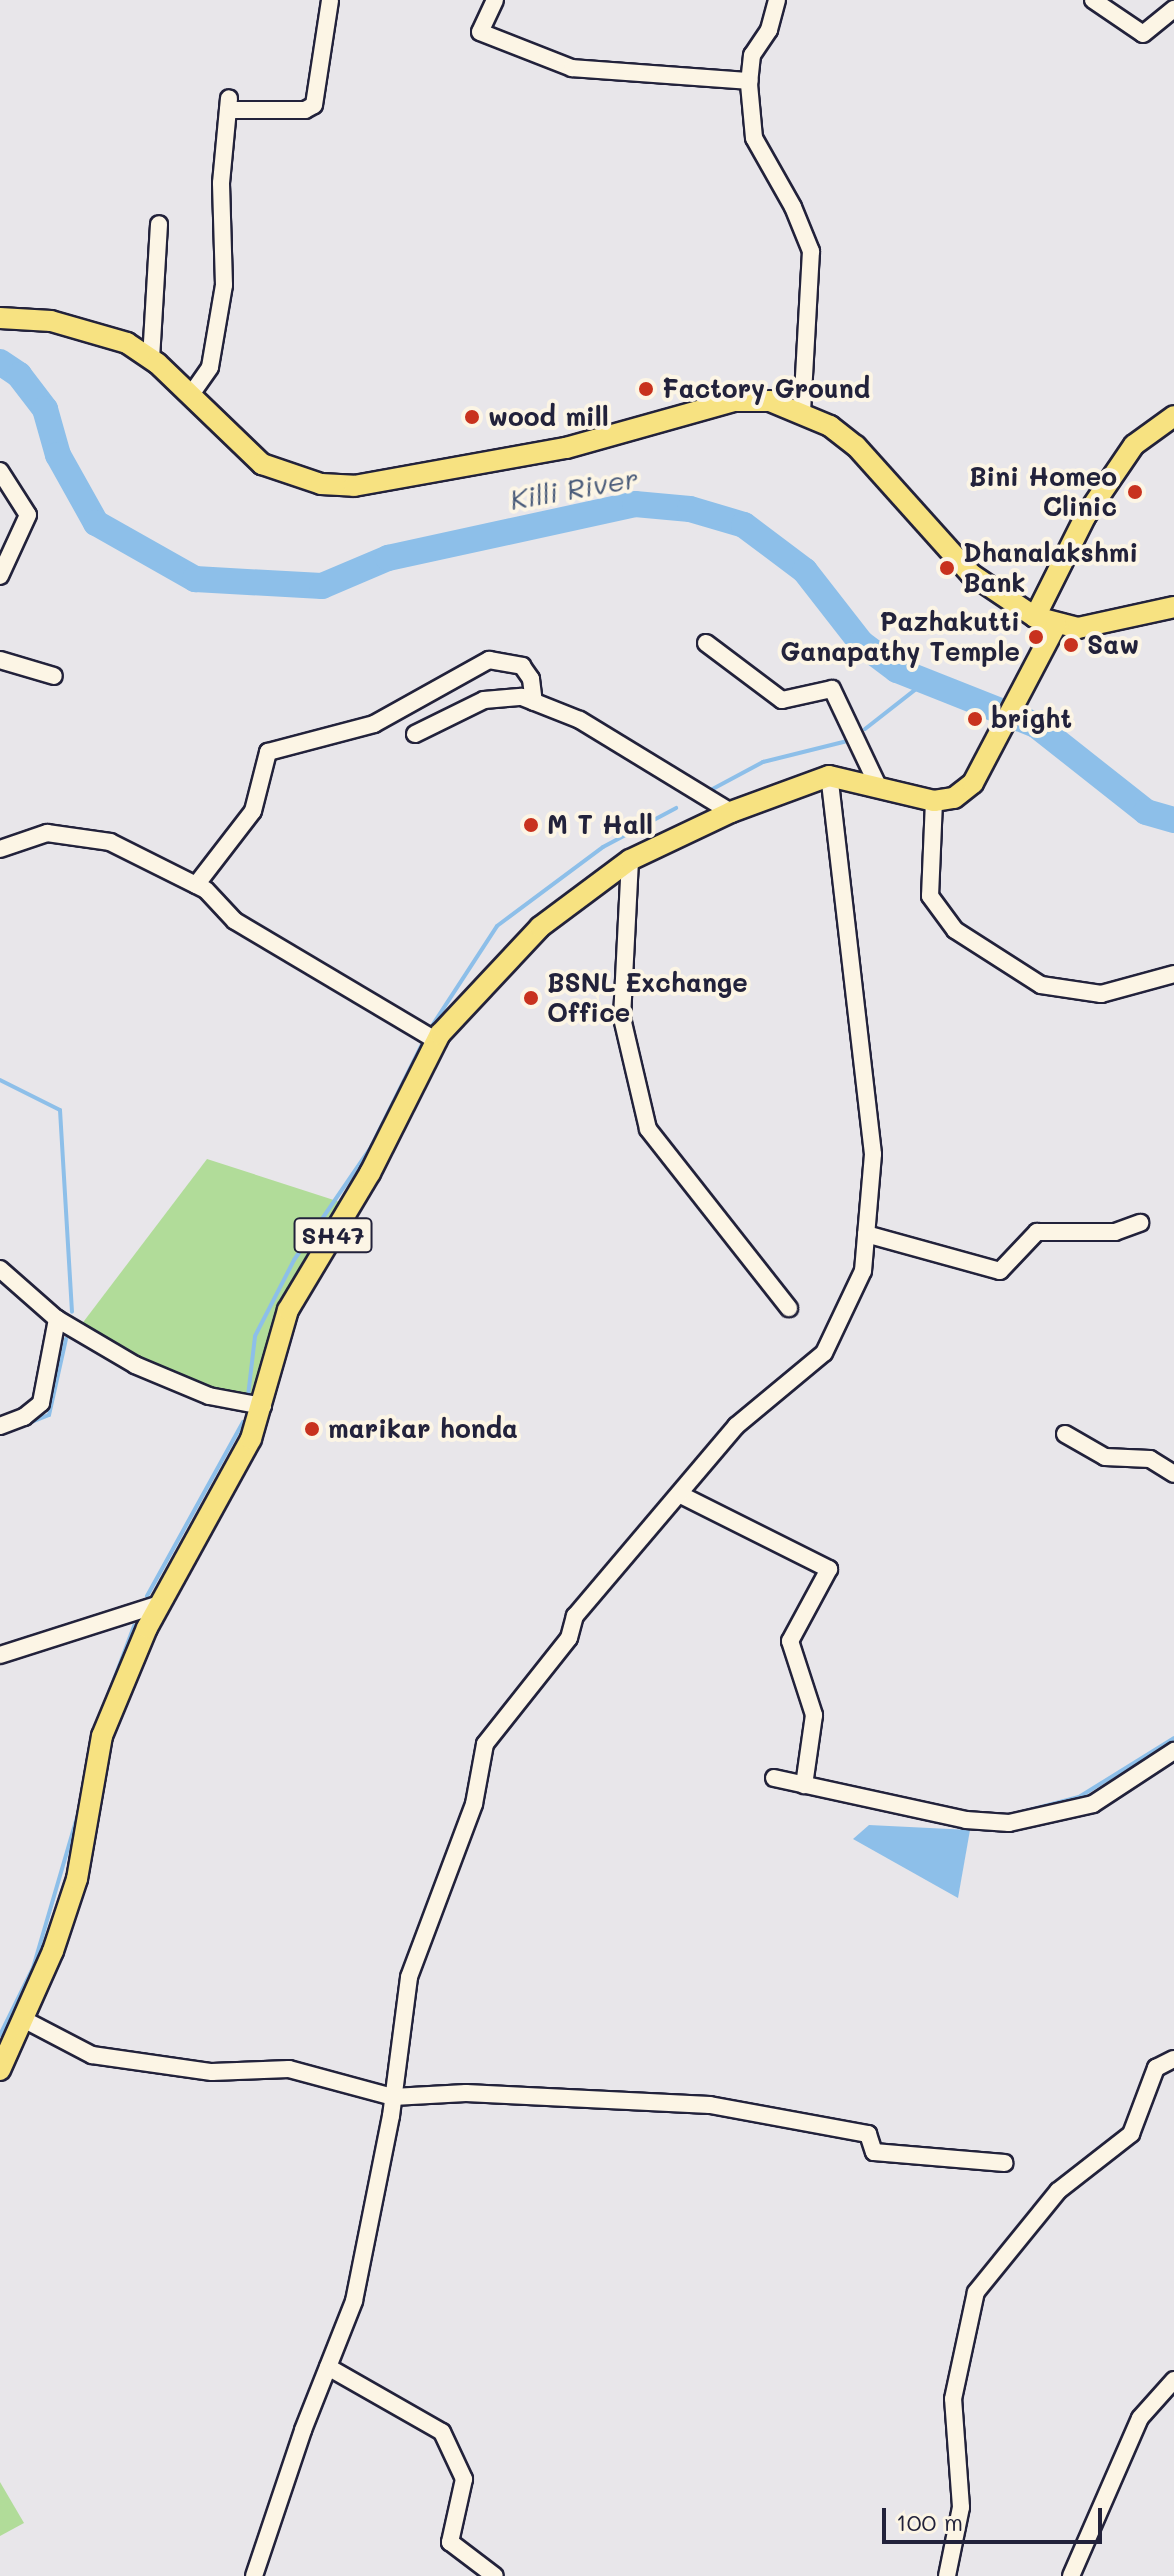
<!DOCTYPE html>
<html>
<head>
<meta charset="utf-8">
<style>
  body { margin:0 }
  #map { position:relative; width:1174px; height:2576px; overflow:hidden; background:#e8e6ea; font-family:Mali,sans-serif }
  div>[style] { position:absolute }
  .green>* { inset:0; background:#b1dc99 }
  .water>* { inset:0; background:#8dbfe9 }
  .stream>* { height:4px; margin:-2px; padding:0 2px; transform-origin:2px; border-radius:2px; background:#8dbfe9 }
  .river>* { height:26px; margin:-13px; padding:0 13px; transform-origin:13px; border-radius:13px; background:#8dbfe9 }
  .roads { filter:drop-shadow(2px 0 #22223b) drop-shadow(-2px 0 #22223b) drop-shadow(0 2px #22223b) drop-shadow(0 -2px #22223b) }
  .minor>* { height:16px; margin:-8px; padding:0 8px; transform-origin:8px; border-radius:8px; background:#fcf5e5 }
  .major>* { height:20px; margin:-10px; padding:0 10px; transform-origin:10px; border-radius:10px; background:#f7e281 }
  .dots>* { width:22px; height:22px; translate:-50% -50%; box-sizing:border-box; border:4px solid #fcf5e5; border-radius:50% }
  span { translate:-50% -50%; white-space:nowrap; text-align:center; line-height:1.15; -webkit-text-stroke:8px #fcf5e5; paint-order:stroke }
  .shield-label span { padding:2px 6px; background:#fcf5e5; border:2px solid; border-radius:6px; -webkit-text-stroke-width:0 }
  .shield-label { font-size:24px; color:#22223b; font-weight:700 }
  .poi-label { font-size:26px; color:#22223b; font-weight:700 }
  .left { translate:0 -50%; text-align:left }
  .right { translate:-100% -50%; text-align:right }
  .water-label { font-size:28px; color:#475978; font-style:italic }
  .scale { position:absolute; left:882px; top:2508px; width:220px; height:36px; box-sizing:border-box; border:4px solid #22223b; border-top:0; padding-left:10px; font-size:24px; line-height:28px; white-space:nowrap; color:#22223b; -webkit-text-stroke:6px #fcf5e5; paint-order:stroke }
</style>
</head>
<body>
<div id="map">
  <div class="green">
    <div style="clip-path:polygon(207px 1159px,343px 1203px,262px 1410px,170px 1377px,81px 1325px)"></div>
    <div style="clip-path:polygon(0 2482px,24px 2523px,0 2536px)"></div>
  </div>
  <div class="water">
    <div style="clip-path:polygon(869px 1825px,970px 1830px,958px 1898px,853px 1839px)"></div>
  </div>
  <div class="stream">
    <div style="left:865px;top:729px;width:76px;rotate:-38.1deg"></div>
    <div style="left:707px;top:792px;width:64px;rotate:-28.2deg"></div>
    <div style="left:763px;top:762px;width:91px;rotate:-14deg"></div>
    <div style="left:428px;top:1032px;width:126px;rotate:-56.9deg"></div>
    <div style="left:497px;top:926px;width:132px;rotate:-36.7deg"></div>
    <div style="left:603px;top:847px;width:83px;rotate:-28.1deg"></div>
    <div style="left:0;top:1080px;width:67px;rotate:26.6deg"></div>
    <div style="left:60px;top:1110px;width:202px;rotate:86.6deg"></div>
    <div style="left:248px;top:1396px;width:60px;rotate:-83.3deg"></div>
    <div style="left:255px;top:1336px;width:85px;rotate:-62.8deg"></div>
    <div style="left:294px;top:1260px;width:137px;rotate:-55.7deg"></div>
    <div style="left:371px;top:1147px;width:119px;rotate:-63.6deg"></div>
    <div style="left:24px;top:1425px;width:27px;rotate:-22deg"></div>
    <div style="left:49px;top:1415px;width:78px;rotate:-77.4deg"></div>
    <div style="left:147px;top:1596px;width:199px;rotate:-61.1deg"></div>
    <div style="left:103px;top:1709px;width:89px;rotate:-69.5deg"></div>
    <div style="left:1018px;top:1813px;width:63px;rotate:-14.7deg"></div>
    <div style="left:1079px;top:1797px;width:112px;rotate:-31.8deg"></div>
    <div style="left:0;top:2035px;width:75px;rotate:-63.8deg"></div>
    <div style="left:33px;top:1968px;width:168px;rotate:-73.7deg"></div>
  </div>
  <div class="river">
    <div style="left:0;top:362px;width:23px;rotate:34deg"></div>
    <div style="left:19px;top:375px;width:43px;rotate:52.6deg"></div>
    <div style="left:45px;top:409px;width:48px;rotate:74.2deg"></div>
    <div style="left:58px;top:455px;width:78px;rotate:60.8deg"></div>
    <div style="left:96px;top:523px;width:114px;rotate:29.5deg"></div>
    <div style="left:195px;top:579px;width:127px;rotate:3.2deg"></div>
    <div style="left:322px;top:586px;width:72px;rotate:-23deg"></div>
    <div style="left:388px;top:558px;width:253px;rotate:-12.3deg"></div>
    <div style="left:635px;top:504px;width:55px;rotate:5.2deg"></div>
    <div style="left:690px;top:509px;width:56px;rotate:16.5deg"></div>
    <div style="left:744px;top:525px;width:76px;rotate:37deg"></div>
    <div style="left:805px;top:571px;width:91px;rotate:52.1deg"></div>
    <div style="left:861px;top:643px;width:45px;rotate:36.9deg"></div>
    <div style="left:897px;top:670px;width:149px;rotate:21.6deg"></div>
    <div style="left:1036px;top:725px;width:140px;rotate:38.3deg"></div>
    <div style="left:1146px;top:812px;width:29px;rotate:16deg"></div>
  </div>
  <div class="roads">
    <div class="minor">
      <div style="left:495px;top:0;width:35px;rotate:115deg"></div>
      <div style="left:480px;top:32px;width:99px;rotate:21.4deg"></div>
      <div style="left:572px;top:68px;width:178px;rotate:4.2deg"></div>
      <div style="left:777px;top:0;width:31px;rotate:105deg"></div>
      <div style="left:769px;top:30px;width:30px;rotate:124deg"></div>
      <div style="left:752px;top:55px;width:29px;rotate:96deg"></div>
      <div style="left:749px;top:84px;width:54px;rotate:84.7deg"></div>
      <div style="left:754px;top:138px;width:79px;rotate:60.5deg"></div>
      <div style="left:793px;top:207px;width:48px;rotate:67.8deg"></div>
      <div style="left:811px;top:251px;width:160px;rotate:93.2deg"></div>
      <div style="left:1093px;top:0;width:60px;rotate:34.2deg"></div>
      <div style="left:1143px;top:34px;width:40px;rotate:-39deg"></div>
      <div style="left:228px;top:110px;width:77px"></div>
      <div style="left:305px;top:110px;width:10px;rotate:-29deg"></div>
      <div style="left:314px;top:105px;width:106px;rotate:-81.3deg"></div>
      <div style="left:151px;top:359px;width:135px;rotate:-86.6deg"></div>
      <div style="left:190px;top:396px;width:35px;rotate:-55deg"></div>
      <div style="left:210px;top:367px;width:83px;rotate:-80.3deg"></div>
      <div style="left:224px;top:285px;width:102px;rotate:-91.7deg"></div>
      <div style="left:221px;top:183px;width:85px;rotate:-84.6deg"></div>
      <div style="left:0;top:471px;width:52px;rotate:57.5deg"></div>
      <div style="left:28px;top:515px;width:67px;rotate:114.7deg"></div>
      <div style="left:706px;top:643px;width:95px;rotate:36.9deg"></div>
      <div style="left:782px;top:700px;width:51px;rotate:-12.4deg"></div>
      <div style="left:832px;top:689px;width:110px;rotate:64.6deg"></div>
      <div style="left:0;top:660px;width:56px;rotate:16.5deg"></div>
      <div style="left:415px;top:734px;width:77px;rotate:-26.2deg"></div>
      <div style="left:484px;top:700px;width:38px;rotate:-5deg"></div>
      <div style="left:522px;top:697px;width:62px;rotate:21.6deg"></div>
      <div style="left:580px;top:720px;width:177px;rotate:31.4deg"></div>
      <div style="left:934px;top:801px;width:95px;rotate:92.4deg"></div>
      <div style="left:930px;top:896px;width:42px;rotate:53.7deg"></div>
      <div style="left:955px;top:930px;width:102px;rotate:32.6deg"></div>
      <div style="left:1041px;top:985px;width:61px;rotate:8.5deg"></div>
      <div style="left:1101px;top:994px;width:76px;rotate:-15.3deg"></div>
      <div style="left:0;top:849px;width:50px;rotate:-18.8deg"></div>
      <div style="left:47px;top:833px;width:64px;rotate:8.1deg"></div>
      <div style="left:110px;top:842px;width:107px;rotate:26.6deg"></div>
      <div style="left:206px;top:890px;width:42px;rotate:46.9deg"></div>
      <div style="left:235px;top:921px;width:235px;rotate:30.7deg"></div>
      <div style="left:630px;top:860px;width:158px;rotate:92.9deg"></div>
      <div style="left:622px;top:1018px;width:114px;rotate:76.8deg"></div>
      <div style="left:648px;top:1129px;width:228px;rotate:51.8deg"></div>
      <div style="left:196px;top:885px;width:93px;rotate:-52.4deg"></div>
      <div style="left:253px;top:811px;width:61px;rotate:-75.7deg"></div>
      <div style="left:268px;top:752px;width:110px;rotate:-14.8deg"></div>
      <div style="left:374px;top:724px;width:132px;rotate:-29.1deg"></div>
      <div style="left:489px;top:660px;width:34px;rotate:10deg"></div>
      <div style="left:522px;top:666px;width:16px;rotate:55deg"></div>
      <div style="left:531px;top:679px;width:23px;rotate:83deg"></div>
      <div style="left:866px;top:1234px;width:139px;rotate:15.4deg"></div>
      <div style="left:1000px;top:1271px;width:54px;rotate:-46.5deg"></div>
      <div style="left:1037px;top:1232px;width:78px"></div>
      <div style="left:1115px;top:1232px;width:27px;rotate:-20deg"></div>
      <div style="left:0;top:1269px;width:76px;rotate:41.3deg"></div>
      <div style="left:57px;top:1319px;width:91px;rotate:30.5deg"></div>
      <div style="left:135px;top:1365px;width:80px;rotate:22.7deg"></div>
      <div style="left:209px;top:1396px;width:55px;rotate:10.5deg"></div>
      <div style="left:0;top:1426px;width:26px;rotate:-21deg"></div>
      <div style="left:24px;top:1417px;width:22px;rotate:-39deg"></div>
      <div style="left:41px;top:1403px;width:86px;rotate:-79.2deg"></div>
      <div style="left:1065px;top:1434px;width:46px;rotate:29.9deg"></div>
      <div style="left:1105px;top:1457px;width:45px;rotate:2.5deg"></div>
      <div style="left:1150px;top:1459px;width:28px;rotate:32deg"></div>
      <div style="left:679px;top:1494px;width:168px;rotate:26.6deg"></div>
      <div style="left:829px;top:1569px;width:82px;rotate:118.4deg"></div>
      <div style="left:790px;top:1641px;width:78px;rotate:72deg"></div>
      <div style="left:814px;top:1715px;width:71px;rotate:98.1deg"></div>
      <div style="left:0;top:1655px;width:165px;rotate:-17.7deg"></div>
      <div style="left:774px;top:1778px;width:197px;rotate:12.3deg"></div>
      <div style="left:966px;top:1820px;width:43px;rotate:4deg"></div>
      <div style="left:1009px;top:1823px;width:86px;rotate:-12.7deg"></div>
      <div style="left:1093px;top:1804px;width:97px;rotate:-33.2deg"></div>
      <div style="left:23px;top:2019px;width:78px;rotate:27.6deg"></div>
      <div style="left:92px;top:2055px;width:121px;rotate:8.1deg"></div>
      <div style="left:212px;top:2072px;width:77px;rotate:-2.2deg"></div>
      <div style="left:289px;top:2069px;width:108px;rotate:15.1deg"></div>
      <div style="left:393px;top:2097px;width:73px;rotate:-3.1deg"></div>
      <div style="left:466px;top:2093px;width:244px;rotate:2.8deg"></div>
      <div style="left:710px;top:2105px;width:161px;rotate:10.4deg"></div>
      <div style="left:868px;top:2134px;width:19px;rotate:72deg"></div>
      <div style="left:874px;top:2152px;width:131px;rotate:4.8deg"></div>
      <div style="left:328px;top:2367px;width:131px;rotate:29.7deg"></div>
      <div style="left:442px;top:2432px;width:52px;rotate:64.9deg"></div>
      <div style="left:464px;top:2479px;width:65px;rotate:102.5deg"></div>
      <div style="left:450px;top:2542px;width:56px;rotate:37.1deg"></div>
      <div style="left:254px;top:2576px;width:154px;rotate:-71.4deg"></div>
      <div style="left:303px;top:2430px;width:139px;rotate:-68.4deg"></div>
      <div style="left:354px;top:2301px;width:189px;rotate:-78.7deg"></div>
      <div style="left:391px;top:2116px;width:140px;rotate:-82.6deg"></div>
      <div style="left:409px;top:1977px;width:185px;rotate:-69.4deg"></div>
      <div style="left:474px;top:1804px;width:61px;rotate:-79.6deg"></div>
      <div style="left:485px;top:1744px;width:135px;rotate:-51.6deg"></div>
      <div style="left:569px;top:1638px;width:23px;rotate:-75deg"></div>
      <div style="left:575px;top:1616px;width:249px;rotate:-49.7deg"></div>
      <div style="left:736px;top:1426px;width:114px;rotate:-39.7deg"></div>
      <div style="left:824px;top:1353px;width:91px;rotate:-64.6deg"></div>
      <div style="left:863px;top:1271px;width:117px;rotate:-85.1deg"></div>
      <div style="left:873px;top:1154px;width:381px;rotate:-96.6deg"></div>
      <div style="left:947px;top:2576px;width:70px;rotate:-78.5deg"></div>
      <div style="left:961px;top:2507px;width:108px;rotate:-94.2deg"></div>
      <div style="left:953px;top:2399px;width:109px;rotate:-77.9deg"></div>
      <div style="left:976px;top:2292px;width:130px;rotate:-50.9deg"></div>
      <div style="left:1058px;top:2191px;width:93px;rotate:-38deg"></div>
      <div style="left:1131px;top:2134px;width:71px;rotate:-69.3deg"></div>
      <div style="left:1156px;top:2068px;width:20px;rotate:-27deg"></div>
      <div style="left:1071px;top:2576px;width:172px;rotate:-66.4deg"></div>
      <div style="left:1140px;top:2418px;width:51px;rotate:-48.2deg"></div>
    </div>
    <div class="major">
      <div style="left:0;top:318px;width:51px;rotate:3.4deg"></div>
      <div style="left:51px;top:321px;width:79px;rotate:16.1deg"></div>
      <div style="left:127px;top:343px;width:36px;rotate:34deg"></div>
      <div style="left:157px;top:363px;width:146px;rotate:43.9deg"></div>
      <div style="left:262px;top:464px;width:62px;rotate:18.7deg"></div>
      <div style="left:321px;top:484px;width:33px;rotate:3deg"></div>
      <div style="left:354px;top:486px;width:215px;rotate:-10.2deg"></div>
      <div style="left:566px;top:448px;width:174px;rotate:-15.6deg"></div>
      <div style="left:734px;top:401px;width:36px"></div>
      <div style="left:770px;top:401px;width:65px;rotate:22.6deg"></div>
      <div style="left:830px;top:426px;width:33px;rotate:38deg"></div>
      <div style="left:856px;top:446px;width:172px;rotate:48.1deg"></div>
      <div style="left:971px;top:574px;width:77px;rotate:33.9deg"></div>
      <div style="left:1035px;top:617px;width:44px;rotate:14.3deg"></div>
      <div style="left:1078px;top:628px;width:98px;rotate:-12.3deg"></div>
      <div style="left:1035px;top:617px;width:112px;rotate:-63.4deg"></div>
      <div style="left:1085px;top:517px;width:87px;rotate:-55.8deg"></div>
      <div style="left:1134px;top:445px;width:49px;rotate:-35.9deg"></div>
      <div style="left:0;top:2070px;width:130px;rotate:-66deg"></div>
      <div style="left:53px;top:1951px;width:76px;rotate:-71.6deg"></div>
      <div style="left:77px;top:1879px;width:145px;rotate:-80.1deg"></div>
      <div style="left:102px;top:1736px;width:117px;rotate:-67.4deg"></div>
      <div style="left:147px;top:1628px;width:216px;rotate:-61.2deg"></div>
      <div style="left:251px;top:1439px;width:134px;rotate:-74deg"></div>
      <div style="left:288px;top:1310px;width:160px;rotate:-59.1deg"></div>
      <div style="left:370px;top:1173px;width:156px;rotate:-63.3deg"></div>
      <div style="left:440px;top:1034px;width:146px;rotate:-46.9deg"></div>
      <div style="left:540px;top:927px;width:112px;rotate:-36.7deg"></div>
      <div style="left:630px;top:860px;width:112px;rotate:-25.4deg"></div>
      <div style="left:731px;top:812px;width:104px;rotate:-20.2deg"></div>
      <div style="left:829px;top:776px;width:108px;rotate:13.4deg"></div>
      <div style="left:934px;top:801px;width:20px;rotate:-9deg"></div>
      <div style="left:954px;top:798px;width:24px;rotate:-38deg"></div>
      <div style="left:973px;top:783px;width:178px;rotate:-62.3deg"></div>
    </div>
  </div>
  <div class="dots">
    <div style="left:646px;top:389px;background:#c8321e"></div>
    <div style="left:472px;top:417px;background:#c8321e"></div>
    <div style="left:1135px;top:492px;background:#c8321e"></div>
    <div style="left:947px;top:568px;background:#c8321e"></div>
    <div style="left:1036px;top:637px;background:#c8321e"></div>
    <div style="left:1071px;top:645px;background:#c8321e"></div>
    <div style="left:975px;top:719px;background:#c8321e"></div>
    <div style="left:531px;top:825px;background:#c8321e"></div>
    <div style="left:531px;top:998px;background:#c8321e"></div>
    <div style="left:312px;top:1429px;background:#c8321e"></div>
  </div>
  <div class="shield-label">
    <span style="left:333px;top:1235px">SH47</span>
  </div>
  <div class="poi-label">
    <span class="left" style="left:662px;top:389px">Factory Ground</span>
    <span class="left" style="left:488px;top:417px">wood mill</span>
    <span class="right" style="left:1117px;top:492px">Bini Homeo<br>Clinic</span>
    <span class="left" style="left:963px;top:568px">Dhanalakshmi<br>Bank</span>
    <span class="right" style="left:1020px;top:637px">Pazhakutti<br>Ganapathy Temple</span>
    <span class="left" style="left:1087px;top:645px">Saw</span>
    <span class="left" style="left:991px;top:719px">bright</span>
    <span class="left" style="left:547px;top:825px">M T Hall</span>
    <span class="left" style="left:547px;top:998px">BSNL Exchange<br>Office</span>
    <span class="left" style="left:328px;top:1429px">marikar honda</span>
  </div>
  <div class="water-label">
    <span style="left:574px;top:488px;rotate:-10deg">Killi River</span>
  </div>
  <div class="scale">100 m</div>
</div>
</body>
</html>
